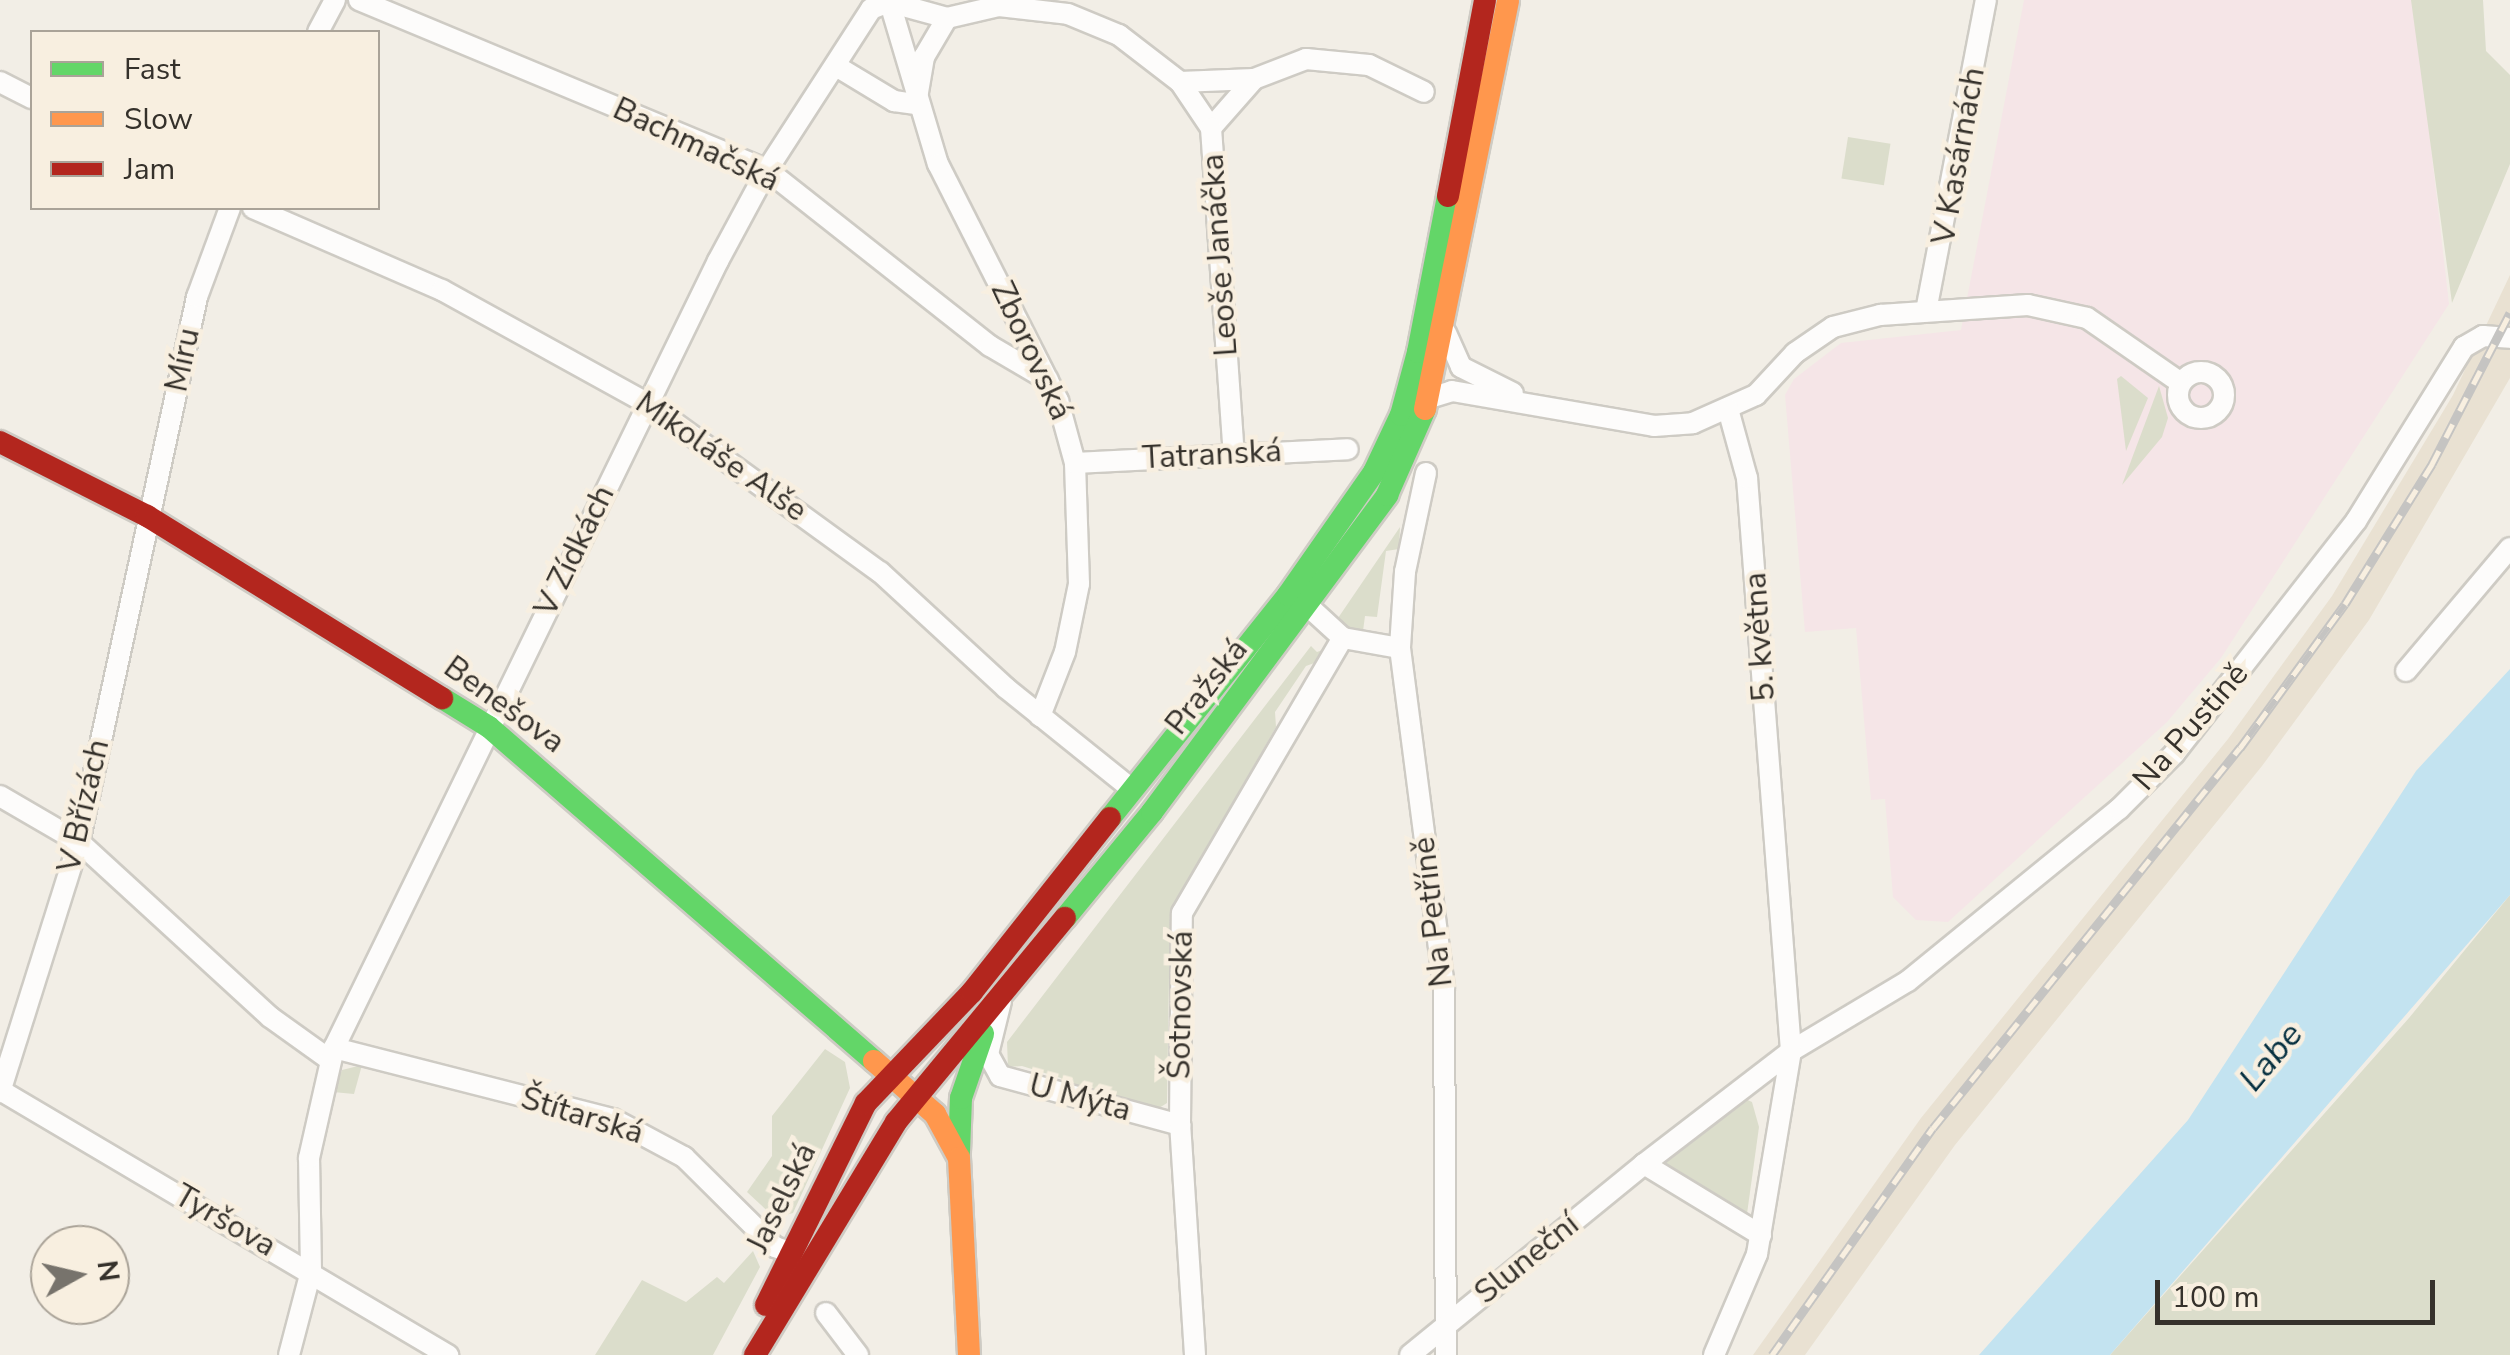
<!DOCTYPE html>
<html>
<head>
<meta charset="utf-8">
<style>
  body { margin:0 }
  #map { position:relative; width:2510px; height:1355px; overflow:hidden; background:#f2eee6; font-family:"Nunito Sans",sans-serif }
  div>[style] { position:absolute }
  .commercial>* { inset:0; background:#f5e5e7 }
  .built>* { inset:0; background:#e9e1d2 }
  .green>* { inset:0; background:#dbddcb; transform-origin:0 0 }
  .water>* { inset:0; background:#c3e3f0 }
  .roads { filter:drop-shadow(2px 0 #cecbc4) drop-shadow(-2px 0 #cecbc4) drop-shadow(0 2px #cecbc4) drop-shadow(0 -2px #cecbc4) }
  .street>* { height:20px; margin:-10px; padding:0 10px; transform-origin:10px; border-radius:10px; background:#fdfcfb }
  .street>.ring { margin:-10px; padding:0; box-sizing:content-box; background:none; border:20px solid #fdfcfb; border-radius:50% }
  .fast>* { height:22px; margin:-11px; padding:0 11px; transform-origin:11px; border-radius:11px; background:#63d668 }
  .slow>* { height:22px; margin:-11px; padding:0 11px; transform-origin:11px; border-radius:11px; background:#ff974d }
  .jam>* { height:22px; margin:-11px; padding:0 11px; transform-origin:11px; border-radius:11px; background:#b3261e }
  .rail>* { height:9px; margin-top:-4.5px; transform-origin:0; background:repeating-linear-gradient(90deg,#f8efe0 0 15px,#c5c4c2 0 30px); box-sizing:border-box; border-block:2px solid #c5c4c2 }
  span { translate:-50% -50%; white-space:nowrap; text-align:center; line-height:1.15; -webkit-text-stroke:9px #f8efe0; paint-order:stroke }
  .street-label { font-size:32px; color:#35312b }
  .water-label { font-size:35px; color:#063040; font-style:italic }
  .legend { position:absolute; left:30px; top:30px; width:350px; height:180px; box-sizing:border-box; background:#f8efe0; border:2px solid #aaa398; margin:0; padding:12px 18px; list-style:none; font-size:30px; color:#35312b }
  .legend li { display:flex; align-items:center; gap:20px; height:50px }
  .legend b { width:50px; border:2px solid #aaa398 }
  .north { position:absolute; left:30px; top:1225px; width:100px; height:100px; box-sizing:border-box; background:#f8efe0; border:2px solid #aaa398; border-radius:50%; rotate:82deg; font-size:28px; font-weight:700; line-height:40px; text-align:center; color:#35312b }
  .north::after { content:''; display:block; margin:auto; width:35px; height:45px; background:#77736c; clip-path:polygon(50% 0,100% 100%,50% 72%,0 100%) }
  .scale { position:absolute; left:2155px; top:1280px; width:280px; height:45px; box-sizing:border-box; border:5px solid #35312b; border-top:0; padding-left:12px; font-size:30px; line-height:35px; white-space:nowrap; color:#35312b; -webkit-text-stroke:8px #f8efe0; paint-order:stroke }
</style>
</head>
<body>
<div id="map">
  <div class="commercial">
    <div style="clip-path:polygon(2024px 0,2414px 0,2449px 304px,2221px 658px,2167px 722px,1948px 922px,1916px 920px,1893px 897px,1885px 799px,1871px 800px,1856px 628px,1805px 632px,1785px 395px,1794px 379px,1841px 343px,1961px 330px)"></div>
  </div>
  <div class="built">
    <div style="clip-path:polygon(2510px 275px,2510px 378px,2369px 620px,2262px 766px,1955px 1145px,1805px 1355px,1753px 1355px,1921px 1118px,2228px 739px,2332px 596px,2453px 395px)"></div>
  </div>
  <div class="green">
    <div style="clip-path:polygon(2411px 0,2483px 0,2486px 51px,2510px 75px,2510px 164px,2452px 303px)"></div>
    <div style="left:1848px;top:137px;width:43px;height:42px;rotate:9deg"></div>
    <div style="clip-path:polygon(2121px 376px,2148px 398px,2126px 451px,2117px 379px)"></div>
    <div style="clip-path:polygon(2159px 386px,2168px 418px,2162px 437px,2122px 485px)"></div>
    <div style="clip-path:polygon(1400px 527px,1399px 549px,1386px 551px,1377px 617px,1365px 616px,1363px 631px,1345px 629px,1336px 621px)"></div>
    <div style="clip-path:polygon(1311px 646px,1317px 652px,1328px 648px,1320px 661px,1306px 666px,1275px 712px,1276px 727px,1170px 913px,1167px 1103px,1159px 1108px,1061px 1083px,1061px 1078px,1022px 1066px,1008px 1067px,1007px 1042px)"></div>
    <div style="clip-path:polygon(2510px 895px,2510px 1355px,2110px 1355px,2409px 1018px)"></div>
    <div style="clip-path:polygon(825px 1049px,845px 1062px,850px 1088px,793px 1213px,775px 1218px,747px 1192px,772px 1156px,772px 1116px)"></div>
    <div style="clip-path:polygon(362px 1065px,354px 1094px,333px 1092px,342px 1070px)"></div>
    <div style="clip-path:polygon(1743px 1098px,1752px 1102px,1759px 1127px,1746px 1221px,1654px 1164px)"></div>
    <div style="clip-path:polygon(753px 1251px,760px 1267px,713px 1355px,595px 1355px,642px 1280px,686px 1302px,717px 1277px,724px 1283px)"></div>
  </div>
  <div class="water">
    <div style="clip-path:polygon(2510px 669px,2510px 895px,2110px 1355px,1979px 1355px,2188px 1120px,2416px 771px)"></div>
  </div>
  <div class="roads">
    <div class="street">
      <div style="left:359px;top:0;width:442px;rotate:22.6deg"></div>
      <div style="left:767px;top:170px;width:284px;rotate:38.3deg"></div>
      <div style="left:990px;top:346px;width:67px;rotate:30.4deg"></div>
      <div style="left:889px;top:0;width:171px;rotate:73.4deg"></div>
      <div style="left:938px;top:164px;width:266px;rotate:63.1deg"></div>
      <div style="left:1058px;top:401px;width:64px;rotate:74.7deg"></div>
      <div style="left:1075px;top:463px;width:121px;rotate:88.1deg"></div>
      <div style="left:1079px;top:584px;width:69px;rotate:101.6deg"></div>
      <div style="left:1065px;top:652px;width:69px;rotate:111.3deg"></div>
      <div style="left:318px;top:32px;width:36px;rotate:-62deg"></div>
      <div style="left:836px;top:66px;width:68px;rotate:31.1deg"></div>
      <div style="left:894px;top:101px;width:22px;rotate:8deg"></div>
      <div style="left:916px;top:104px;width:48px;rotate:-80.3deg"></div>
      <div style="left:924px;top:57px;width:45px;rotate:-59.5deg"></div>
      <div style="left:0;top:82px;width:36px;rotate:27deg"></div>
      <div style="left:1180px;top:82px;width:74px;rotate:-2.3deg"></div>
      <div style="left:1211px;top:128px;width:65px;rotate:-48.7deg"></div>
      <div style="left:1254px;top:79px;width:56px;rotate:-21deg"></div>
      <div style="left:1306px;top:59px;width:63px;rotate:5.4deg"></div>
      <div style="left:1369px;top:65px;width:61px;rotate:26.1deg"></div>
      <div style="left:253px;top:208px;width:206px;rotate:23.5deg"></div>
      <div style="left:442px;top:290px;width:234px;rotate:28.9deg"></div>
      <div style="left:647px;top:403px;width:288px;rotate:36deg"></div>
      <div style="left:880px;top:572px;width:171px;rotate:42.6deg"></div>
      <div style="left:1006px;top:688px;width:163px;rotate:38.8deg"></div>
      <div style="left:1926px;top:311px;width:317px;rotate:-79.1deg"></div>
      <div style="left:1446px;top:333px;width:37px;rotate:66deg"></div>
      <div style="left:1461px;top:367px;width:58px;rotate:26.6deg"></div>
      <div class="ring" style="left:2178px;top:372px;width:26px;height:26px"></div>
      <div style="left:1423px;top:400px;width:30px;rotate:-17deg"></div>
      <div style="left:1452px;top:391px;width:205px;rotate:9.8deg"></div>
      <div style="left:1654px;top:426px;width:39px;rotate:-4deg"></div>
      <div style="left:1693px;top:423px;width:69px;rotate:-24deg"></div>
      <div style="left:1756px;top:395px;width:57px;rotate:-47.1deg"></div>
      <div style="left:1795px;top:353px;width:46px;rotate:-34.4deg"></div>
      <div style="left:1833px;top:327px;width:49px;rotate:-14.3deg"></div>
      <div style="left:1880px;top:315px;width:148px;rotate:-3.9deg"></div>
      <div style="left:2028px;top:305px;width:60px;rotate:12.4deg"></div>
      <div style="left:2087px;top:318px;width:114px;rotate:34.7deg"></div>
      <div style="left:1075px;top:463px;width:273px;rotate:-2.9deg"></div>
      <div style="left:1426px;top:473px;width:101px;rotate:102deg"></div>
      <div style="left:1405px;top:572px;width:76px;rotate:93.8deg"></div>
      <div style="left:1400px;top:648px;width:343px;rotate:82.6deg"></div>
      <div style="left:1444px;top:988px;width:367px;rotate:89.7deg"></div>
      <div style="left:1309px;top:607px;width:46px;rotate:42.4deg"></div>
      <div style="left:1343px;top:638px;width:58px;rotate:10deg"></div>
      <div style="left:2406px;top:671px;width:161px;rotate:-49.8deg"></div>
      <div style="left:0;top:796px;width:91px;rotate:30.2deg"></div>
      <div style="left:79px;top:842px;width:259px;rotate:42.5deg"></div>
      <div style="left:270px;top:1017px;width:74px;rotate:35.6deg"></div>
      <div style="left:1001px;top:1001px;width:55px;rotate:103.8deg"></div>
      <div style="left:988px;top:1054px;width:25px;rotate:61deg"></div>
      <div style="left:1000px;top:1076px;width:187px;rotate:15.2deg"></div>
      <div style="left:334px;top:1048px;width:288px;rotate:14.3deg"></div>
      <div style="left:613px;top:1119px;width:81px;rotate:28.2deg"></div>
      <div style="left:684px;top:1157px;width:128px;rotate:44.7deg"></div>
      <div style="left:775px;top:1247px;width:18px;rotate:19deg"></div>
      <div style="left:0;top:1090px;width:521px;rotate:30.61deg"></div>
      <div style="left:0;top:1092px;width:262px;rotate:-72.5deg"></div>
      <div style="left:79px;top:842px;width:558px;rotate:-77.78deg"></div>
      <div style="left:197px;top:297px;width:95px;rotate:-69.7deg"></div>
      <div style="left:1644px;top:1164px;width:137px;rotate:31.3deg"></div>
      <div style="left:826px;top:1313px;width:53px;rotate:52.7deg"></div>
      <div style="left:289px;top:1355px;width:87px;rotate:-75.3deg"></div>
      <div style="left:311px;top:1271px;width:113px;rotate:-91deg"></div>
      <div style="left:309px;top:1158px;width:113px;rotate:-77.2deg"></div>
      <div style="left:334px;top:1048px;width:876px;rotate:-63.99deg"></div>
      <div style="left:718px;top:261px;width:103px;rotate:-61.7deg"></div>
      <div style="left:767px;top:170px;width:192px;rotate:-57.1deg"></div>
      <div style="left:871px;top:9px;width:19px;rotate:-21deg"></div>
      <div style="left:889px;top:2px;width:60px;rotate:15.4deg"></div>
      <div style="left:947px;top:18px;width:53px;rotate:-13deg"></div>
      <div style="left:999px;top:6px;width:69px;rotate:6.6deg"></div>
      <div style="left:1068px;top:14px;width:55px;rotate:22.4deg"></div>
      <div style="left:1119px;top:35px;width:77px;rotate:37.6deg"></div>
      <div style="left:1180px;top:82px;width:55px;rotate:56deg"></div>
      <div style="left:1211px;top:128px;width:326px;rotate:86deg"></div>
      <div style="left:1195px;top:1355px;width:230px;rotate:-93.7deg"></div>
      <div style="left:1180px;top:1125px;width:212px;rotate:-89.5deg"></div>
      <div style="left:1182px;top:913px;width:319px;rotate:-59.7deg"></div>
      <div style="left:1410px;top:1355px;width:302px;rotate:-39.2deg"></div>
      <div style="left:1644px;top:1164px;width:185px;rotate:-37.5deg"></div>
      <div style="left:1791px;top:1051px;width:136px;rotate:-30.9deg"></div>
      <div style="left:1908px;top:981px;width:272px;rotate:-39.2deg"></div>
      <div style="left:2119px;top:809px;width:78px;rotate:-45deg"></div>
      <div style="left:2174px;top:754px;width:296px;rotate:-52deg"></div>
      <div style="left:2356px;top:521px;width:205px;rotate:-58.2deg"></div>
      <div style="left:2464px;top:347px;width:22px;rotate:-30deg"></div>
      <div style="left:2483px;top:336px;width:27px;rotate:4deg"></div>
      <div style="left:1714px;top:1355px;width:110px;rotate:-66.9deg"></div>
      <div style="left:1757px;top:1254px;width:206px;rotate:-80.5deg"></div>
      <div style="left:1791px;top:1051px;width:575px;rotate:-94.39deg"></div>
      <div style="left:1747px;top:478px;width:72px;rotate:-105.4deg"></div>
    </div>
    <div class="fast">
      <div style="left:442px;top:698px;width:55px;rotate:31.7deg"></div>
      <div style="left:489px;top:727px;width:510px;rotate:40.94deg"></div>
      <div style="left:1110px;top:818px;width:285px;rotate:-51.4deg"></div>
      <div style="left:1288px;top:595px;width:150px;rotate:-55deg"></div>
      <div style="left:1374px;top:472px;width:63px;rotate:-64.7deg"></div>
      <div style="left:1401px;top:415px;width:65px;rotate:-74.9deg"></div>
      <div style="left:1418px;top:352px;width:159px;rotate:-79.1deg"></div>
      <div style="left:1065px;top:918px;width:137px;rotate:-50.6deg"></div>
      <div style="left:1152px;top:812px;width:395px;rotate:-53.4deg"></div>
      <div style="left:1387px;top:495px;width:94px;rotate:-66.2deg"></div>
      <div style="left:959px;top:1152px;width:54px;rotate:-87.9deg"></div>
      <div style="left:961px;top:1098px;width:68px;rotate:-71deg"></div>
    </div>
    <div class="slow">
      <div style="left:1425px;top:409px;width:417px;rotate:-78.5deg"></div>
      <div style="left:874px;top:1061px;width:81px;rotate:41deg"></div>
      <div style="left:935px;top:1114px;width:50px;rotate:61.4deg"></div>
      <div style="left:959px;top:1158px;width:197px;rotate:87.1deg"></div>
    </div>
    <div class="jam">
      <div style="left:1448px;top:196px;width:199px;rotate:-79.3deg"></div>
      <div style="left:0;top:442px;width:165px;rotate:26.7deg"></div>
      <div style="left:147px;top:516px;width:347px;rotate:31.7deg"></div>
      <div style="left:766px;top:1305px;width:225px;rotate:-63.7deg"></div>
      <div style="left:866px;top:1103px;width:153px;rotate:-46.3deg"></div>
      <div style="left:972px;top:992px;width:222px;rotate:-51.6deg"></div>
      <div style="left:755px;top:1355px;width:272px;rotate:-58.8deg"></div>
      <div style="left:896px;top:1122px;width:265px;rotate:-50.4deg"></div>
    </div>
  </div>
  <div class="rail">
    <div style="left:1772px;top:1355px;width:278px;rotate:-54.7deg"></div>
    <div style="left:1933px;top:1128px;width:489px;rotate:-51.1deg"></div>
    <div style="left:2240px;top:748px;width:178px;rotate:-53.9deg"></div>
    <div style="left:2345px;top:604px;width:165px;rotate:-58.1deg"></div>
    <div style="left:2432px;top:464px;width:170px;rotate:-62.7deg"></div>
  </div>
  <div class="street-label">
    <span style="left:696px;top:145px;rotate:25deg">Bachmačská</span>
    <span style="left:1959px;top:156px;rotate:-80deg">V Kasárnách</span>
    <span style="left:1220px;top:255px;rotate:-94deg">Leoše Janáčka</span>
    <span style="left:1031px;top:351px;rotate:65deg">Zborovská</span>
    <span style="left:183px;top:360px;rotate:-78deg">Míru</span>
    <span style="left:1212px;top:455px;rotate:-3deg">Tatranská</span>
    <span style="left:721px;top:457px;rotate:35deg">Mikoláše Alše</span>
    <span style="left:575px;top:551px;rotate:-64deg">V Zídkách</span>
    <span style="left:1760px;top:637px;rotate:-94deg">5. května</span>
    <span style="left:1207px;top:687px;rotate:-52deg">Pražská</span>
    <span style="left:504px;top:705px;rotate:36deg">Benešova</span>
    <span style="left:2191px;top:727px;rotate:-49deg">Na Pustině</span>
    <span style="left:84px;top:806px;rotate:-77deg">V Břízách</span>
    <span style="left:1433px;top:912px;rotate:-97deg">Na Petříně</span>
    <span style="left:1181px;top:1005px;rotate:-89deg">Šotnovská</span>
    <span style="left:1080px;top:1098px;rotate:15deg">U Mýta</span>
    <span style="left:582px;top:1116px;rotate:17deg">Štítarská</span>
    <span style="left:782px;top:1198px;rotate:-64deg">Jaselská</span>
    <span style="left:225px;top:1221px;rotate:30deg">Tyršova</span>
    <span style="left:1527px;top:1259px;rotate:-39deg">Sluneční</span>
  </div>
  <div class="water-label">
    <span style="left:2271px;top:1057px;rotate:-50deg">Labe</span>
  </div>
  <ul class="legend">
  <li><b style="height:12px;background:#63d668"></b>Fast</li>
  <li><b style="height:12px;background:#ff974d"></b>Slow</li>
  <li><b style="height:12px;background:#b3261e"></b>Jam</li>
  </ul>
  <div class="north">N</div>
  <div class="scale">100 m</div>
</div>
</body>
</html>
